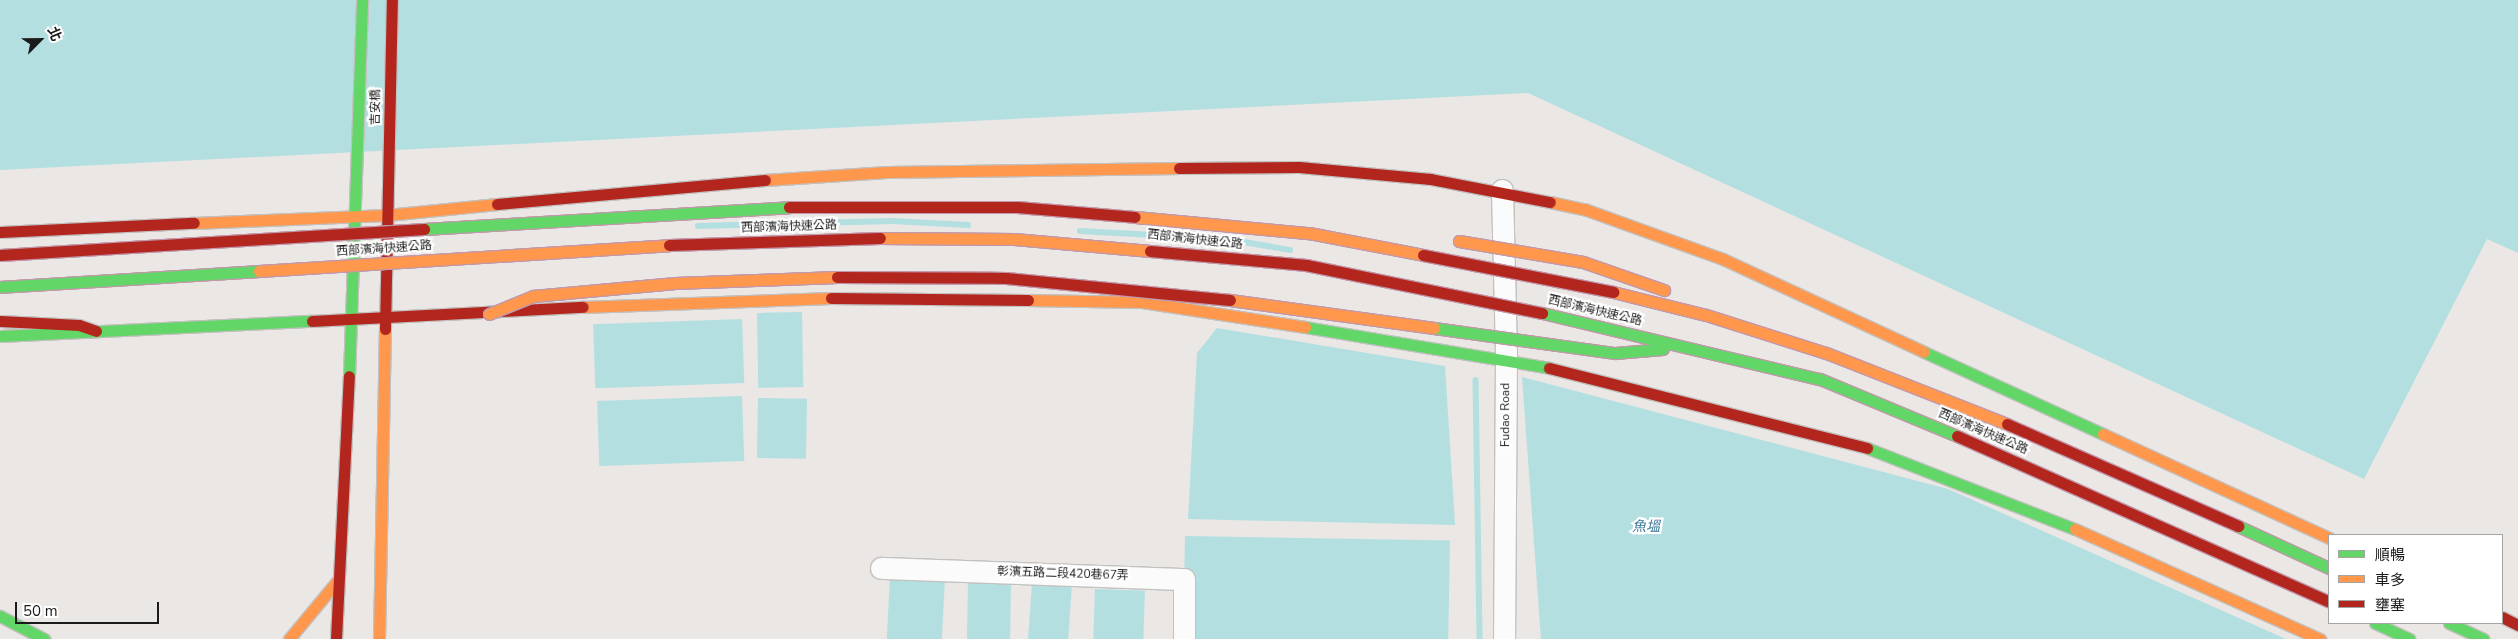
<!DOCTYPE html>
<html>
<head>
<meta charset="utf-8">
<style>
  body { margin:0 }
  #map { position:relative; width:2518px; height:639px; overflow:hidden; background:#eae7e4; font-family:"Nunito Sans","Noto Sans TC",sans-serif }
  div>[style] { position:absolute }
  .water>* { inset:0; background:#b3dfe1; transform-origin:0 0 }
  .stream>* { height:5.5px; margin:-2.75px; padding:0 2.75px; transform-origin:2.75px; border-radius:2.75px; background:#b3dfe1 }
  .roads { filter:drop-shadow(1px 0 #c2c1c0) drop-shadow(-1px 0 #c2c1c0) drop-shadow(0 1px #c2c1c0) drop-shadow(0 -1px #c2c1c0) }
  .street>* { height:21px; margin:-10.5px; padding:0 10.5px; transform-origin:10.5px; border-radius:10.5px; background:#fcfbfb }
  .fast>* { height:11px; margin:-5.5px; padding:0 5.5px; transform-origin:5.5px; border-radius:5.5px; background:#63d668 }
  .slow>* { height:11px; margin:-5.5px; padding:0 5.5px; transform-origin:5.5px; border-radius:5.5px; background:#ff974d }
  .jam>* { height:11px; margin:-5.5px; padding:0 5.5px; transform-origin:5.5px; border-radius:5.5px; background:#b3261e }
  .bridges { filter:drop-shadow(1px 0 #c198ab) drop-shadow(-1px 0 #c198ab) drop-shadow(0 1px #c198ab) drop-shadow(0 -1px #c198ab) }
  .fast-bridge>* { height:11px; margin:-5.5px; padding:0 5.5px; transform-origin:5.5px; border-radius:5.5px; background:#63d668 }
  .slow-bridge>* { height:11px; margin:-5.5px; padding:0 5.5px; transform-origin:5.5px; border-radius:5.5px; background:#ff974d }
  .jam-bridge>* { height:11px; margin:-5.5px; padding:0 5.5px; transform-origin:5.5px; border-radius:5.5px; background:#b3261e }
  span { translate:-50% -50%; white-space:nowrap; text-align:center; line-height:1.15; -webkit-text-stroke:4.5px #fff; paint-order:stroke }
  .street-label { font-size:12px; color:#1b1b1b }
  .water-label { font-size:14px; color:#3a7999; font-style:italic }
  .legend { position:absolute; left:2328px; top:534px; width:175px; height:90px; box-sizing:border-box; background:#fff; border:1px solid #a4a4a4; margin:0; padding:6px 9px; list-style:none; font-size:15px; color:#1b1b1b }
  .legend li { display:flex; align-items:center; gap:10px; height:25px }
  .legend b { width:25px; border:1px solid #a4a4a4 }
  .north { position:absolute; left:15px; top:15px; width:50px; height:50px; -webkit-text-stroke:4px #fff; paint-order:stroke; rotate:67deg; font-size:14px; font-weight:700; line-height:20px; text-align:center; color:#1b1b1b }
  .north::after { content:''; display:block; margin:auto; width:18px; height:22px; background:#1b1b1b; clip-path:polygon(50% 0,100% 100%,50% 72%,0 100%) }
  .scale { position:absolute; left:15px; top:602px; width:144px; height:22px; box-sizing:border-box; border:2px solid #1b1b1b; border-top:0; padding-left:6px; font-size:15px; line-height:18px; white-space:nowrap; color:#1b1b1b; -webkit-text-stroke:4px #fff; paint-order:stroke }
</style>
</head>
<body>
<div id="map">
  <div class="water">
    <div style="clip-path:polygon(0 0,2518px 0,2518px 253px,2487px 239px,2364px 479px,1528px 93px,0 170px)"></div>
    <div style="left:802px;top:312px;width:75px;height:45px;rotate:89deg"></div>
    <div style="left:742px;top:319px;width:64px;height:149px;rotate:88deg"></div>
    <div style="clip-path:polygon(1217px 328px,1445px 366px,1455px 525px,1188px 519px,1197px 353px)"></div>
    <div style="clip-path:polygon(1522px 377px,1948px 489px,2286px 639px,1541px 639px)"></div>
    <div style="left:742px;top:396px;width:65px;height:145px;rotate:88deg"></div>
    <div style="left:758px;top:398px;width:49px;height:60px;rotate:1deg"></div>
    <div style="left:1185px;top:536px;width:265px;height:103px;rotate:1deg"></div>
    <div style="left:890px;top:577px;width:55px;height:62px;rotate:3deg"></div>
    <div style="left:968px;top:582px;width:43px;height:57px;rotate:1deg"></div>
    <div style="left:1032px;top:583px;width:40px;height:56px;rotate:4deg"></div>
    <div style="left:1095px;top:589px;width:50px;height:50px;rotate:2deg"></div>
  </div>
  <div class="stream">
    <div style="left:698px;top:226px;width:195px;rotate:-1.5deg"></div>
    <div style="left:893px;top:221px;width:75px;rotate:3.1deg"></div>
    <div style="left:1080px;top:231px;width:147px;rotate:3.1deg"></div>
    <div style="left:1227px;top:239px;width:64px;rotate:9.9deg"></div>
    <div style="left:1476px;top:380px;width:259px;rotate:89.1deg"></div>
  </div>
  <div class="roads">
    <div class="street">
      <div style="left:1502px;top:190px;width:168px;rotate:88.6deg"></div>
      <div style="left:1506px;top:358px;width:281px;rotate:90.4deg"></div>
      <div style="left:881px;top:568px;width:303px;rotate:2.1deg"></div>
      <div style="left:1184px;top:579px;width:60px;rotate:90deg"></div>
    </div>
    <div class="fast">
      <div style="left:1305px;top:327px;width:247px;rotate:9.5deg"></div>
      <div style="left:0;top:336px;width:312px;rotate:-2.8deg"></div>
      <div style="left:1924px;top:352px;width:197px;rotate:24.6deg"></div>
      <div style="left:349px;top:376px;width:376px;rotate:-88deg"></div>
      <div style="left:1867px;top:448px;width:223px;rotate:21.3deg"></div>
      <div style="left:0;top:616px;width:50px;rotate:27.6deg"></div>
      <div style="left:2375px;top:623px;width:38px;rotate:25deg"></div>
      <div style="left:2449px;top:623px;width:38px;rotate:25deg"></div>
    </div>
    <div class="slow">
      <div style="left:765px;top:180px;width:122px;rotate:-3.8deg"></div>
      <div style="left:887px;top:172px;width:292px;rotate:-0.8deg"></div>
      <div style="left:1550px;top:202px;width:35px;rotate:12deg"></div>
      <div style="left:1584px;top:209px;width:148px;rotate:19.8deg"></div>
      <div style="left:1723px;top:259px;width:221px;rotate:24.8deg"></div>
      <div style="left:194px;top:223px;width:193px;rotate:-2.4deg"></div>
      <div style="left:387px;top:215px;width:111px;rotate:-5.7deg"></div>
      <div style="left:1028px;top:300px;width:114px;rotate:1deg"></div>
      <div style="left:1142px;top:302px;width:165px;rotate:8.7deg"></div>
      <div style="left:583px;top:307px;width:248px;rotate:-2.1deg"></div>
      <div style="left:2103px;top:434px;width:249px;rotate:24.7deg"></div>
      <div style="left:2075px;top:529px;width:269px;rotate:24.2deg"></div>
      <div style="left:289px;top:639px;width:77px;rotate:-50.3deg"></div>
      <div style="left:379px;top:639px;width:310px;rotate:-88.9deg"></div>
    </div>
    <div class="jam">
      <div style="left:1179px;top:168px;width:120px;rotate:-0.5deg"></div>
      <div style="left:1299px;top:167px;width:132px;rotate:5.2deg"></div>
      <div style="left:1430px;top:179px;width:122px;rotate:10.9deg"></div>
      <div style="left:497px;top:204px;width:269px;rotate:-5.1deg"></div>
      <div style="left:0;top:232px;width:194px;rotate:-2.7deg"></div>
      <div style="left:831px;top:298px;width:197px;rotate:0.6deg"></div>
      <div style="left:0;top:321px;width:79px;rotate:2.9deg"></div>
      <div style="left:79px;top:325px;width:18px;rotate:19deg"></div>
      <div style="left:312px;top:321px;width:271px;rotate:-3deg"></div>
      <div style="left:385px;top:329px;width:329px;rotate:-88.8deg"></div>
      <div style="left:1549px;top:368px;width:328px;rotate:14.1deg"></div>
      <div style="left:2502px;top:617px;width:18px;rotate:27deg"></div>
      <div style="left:336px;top:639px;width:263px;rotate:-87.2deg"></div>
    </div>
  </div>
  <div class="bridges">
    <div class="fast-bridge">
      <div style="left:424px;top:229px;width:366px;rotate:-3.4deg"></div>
      <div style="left:0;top:287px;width:259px;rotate:-3.5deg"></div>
      <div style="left:1542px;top:313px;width:286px;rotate:13.4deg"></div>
      <div style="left:1820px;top:379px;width:148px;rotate:22.6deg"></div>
      <div style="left:1434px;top:328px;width:183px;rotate:7.9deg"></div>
      <div style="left:1615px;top:353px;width:48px;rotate:-4.8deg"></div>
      <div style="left:2238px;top:526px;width:100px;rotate:24.8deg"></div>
    </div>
    <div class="slow-bridge">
      <div style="left:1135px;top:217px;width:175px;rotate:5.3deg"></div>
      <div style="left:1309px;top:233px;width:116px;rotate:10.9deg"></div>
      <div style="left:880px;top:238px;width:134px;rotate:0.4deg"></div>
      <div style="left:1014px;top:239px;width:137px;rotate:5deg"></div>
      <div style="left:1459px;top:241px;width:126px;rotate:9.6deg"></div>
      <div style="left:1583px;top:262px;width:86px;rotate:19.1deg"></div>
      <div style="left:259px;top:271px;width:411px;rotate:-3.6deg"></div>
      <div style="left:1613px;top:292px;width:96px;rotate:13.9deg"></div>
      <div style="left:1706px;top:315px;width:126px;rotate:17.6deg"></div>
      <div style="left:1826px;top:353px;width:194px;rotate:21.4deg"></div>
      <div style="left:1230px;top:300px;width:206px;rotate:7.8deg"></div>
      <div style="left:489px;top:314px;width:48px;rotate:-22.2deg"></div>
      <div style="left:533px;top:296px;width:143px;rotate:-5.2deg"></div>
      <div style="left:675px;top:283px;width:162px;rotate:-2.1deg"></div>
    </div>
    <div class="jam-bridge">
      <div style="left:789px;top:207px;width:228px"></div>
      <div style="left:1017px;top:207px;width:118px;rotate:4.8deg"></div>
      <div style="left:669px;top:245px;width:211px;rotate:-1.9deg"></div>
      <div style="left:1150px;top:251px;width:157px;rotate:5.1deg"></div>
      <div style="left:1306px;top:265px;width:241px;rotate:11.5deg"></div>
      <div style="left:0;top:255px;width:425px;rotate:-3.5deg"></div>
      <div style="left:1423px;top:255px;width:194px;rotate:11deg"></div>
      <div style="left:837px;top:277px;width:169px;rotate:0.3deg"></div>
      <div style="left:1006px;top:278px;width:225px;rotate:5.6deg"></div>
      <div style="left:2007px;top:424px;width:253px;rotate:23.8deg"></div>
      <div style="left:1957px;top:436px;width:407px;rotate:24deg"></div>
    </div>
  </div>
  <div class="street-label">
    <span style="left:376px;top:107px;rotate:-89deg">吉安橋</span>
    <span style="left:789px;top:227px;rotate:-2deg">西部濱海快速公路</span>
    <span style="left:1195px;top:240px;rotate:6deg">西部濱海快速公路</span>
    <span style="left:384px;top:249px;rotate:-4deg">西部濱海快速公路</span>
    <span style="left:1595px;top:311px;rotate:13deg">西部濱海快速公路</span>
    <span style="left:1506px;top:415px;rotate:-90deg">Fudao Road</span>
    <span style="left:1983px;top:432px;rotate:23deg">西部濱海快速公路</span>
    <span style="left:1063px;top:574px;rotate:2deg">彰濱五路二段420巷67弄</span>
  </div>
  <div class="water-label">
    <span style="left:1646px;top:527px">魚塭</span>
  </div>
  <ul class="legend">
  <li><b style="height:6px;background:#63d668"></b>順暢</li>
  <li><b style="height:6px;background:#ff974d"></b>車多</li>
  <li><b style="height:6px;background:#b3261e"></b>壅塞</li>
  </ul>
  <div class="north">北</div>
  <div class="scale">50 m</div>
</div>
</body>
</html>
